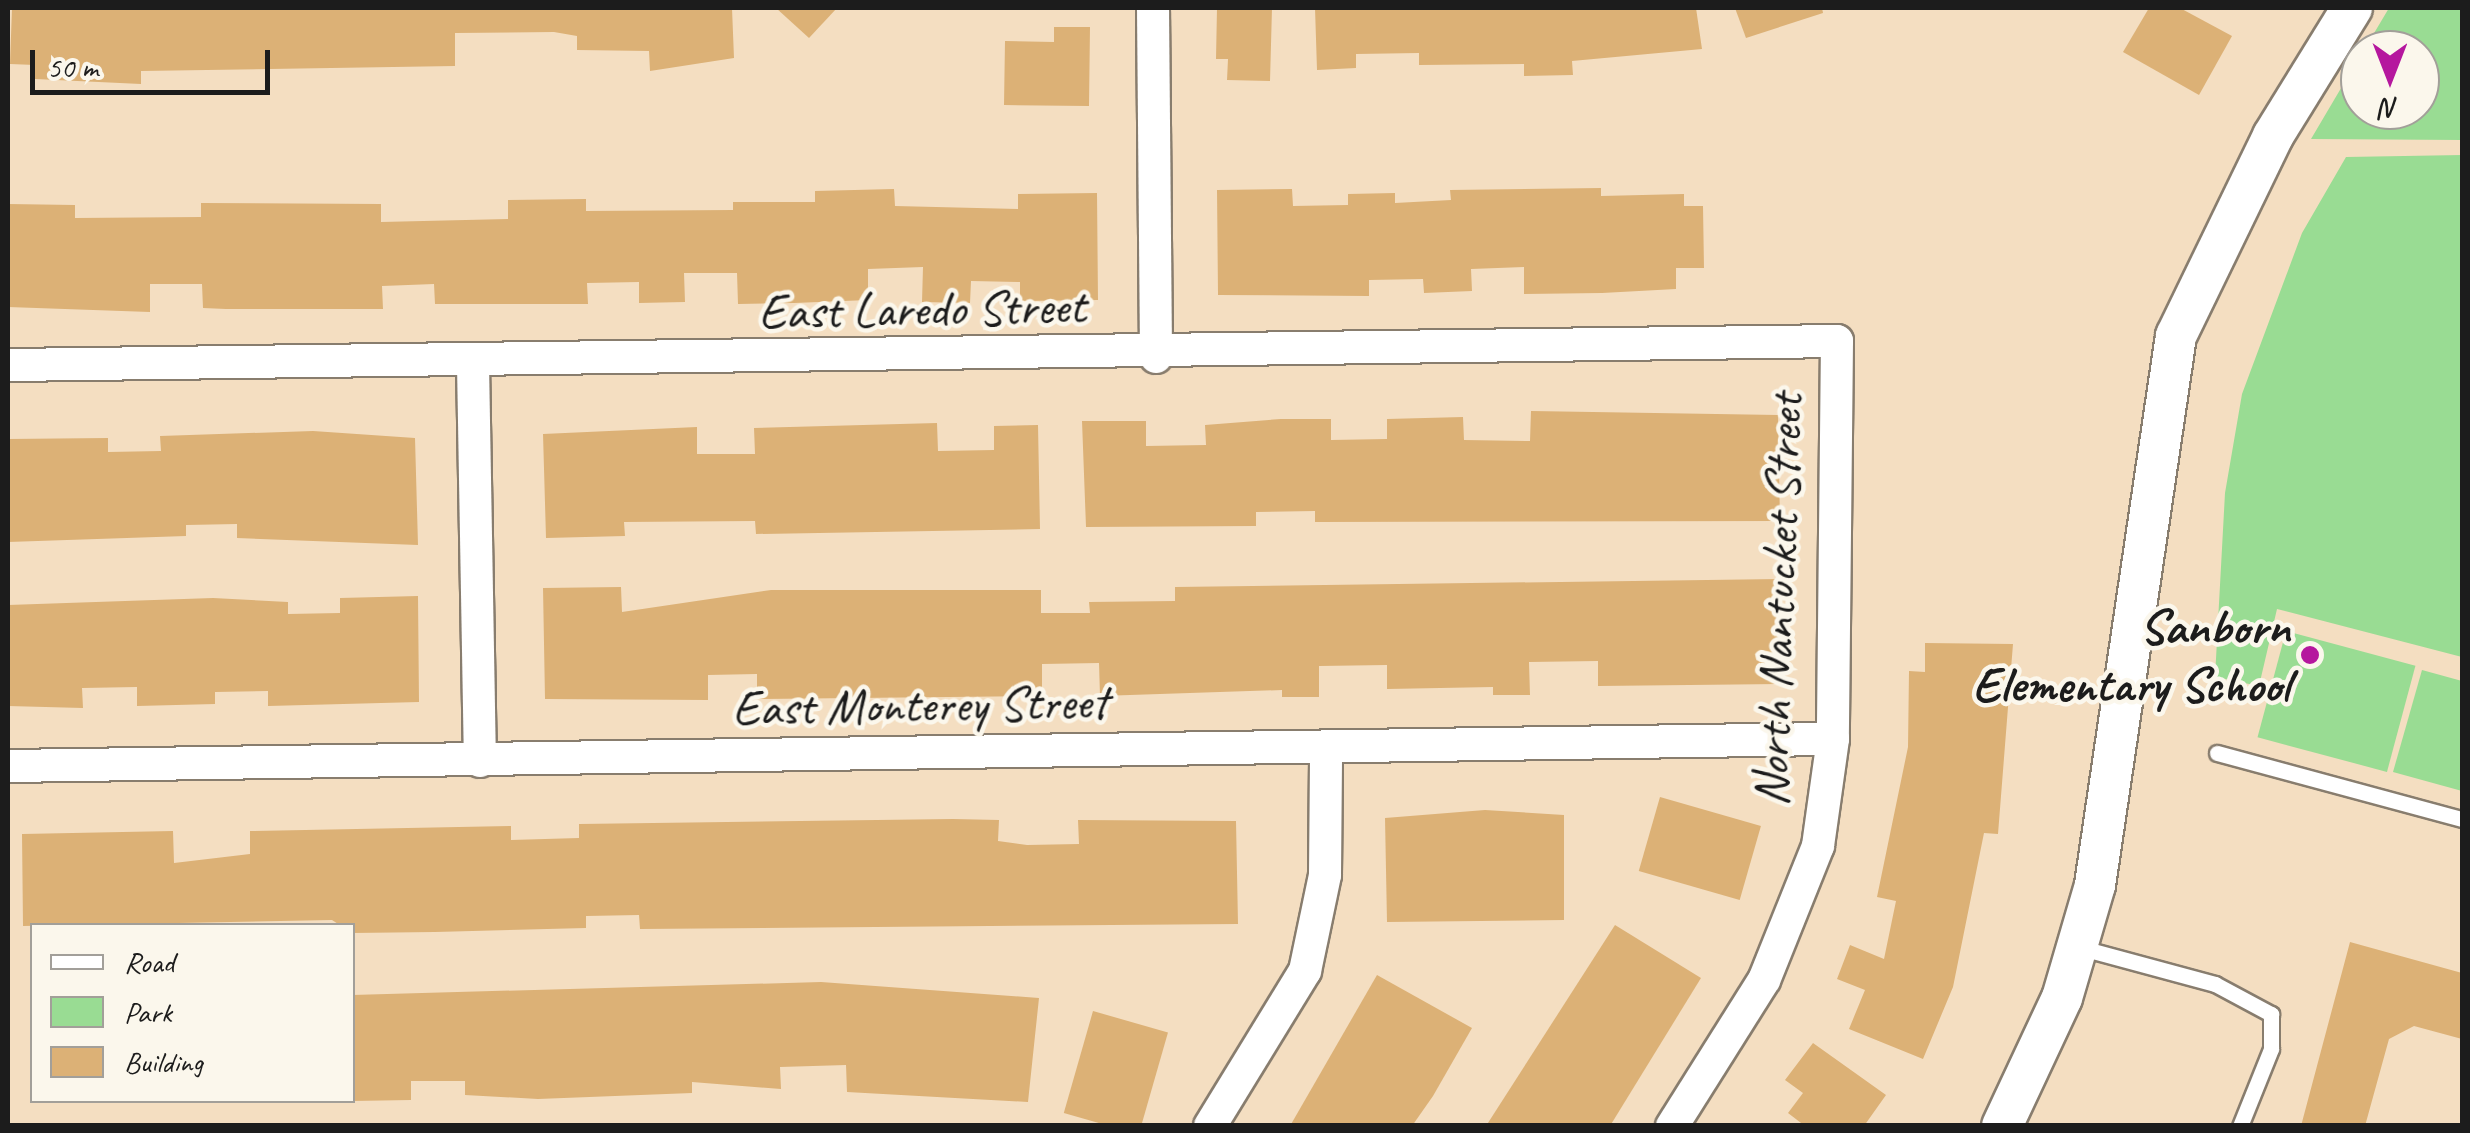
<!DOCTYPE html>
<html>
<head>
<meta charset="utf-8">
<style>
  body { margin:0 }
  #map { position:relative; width:2470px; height:1133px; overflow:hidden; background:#f4dec1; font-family:Caveat,sans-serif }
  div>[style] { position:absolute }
  .green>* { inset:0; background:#99dc93; transform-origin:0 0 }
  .building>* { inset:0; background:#dcb176; transform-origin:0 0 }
  .roads { filter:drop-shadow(2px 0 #887d6e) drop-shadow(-2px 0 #887d6e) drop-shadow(0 2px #887d6e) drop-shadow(0 -2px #887d6e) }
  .service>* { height:15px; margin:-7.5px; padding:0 7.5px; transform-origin:7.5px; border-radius:7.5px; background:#fff }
  .minor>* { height:32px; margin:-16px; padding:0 16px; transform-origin:16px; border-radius:16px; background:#fff }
  .tertiary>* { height:40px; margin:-20px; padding:0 20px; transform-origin:20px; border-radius:20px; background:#fff }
  .dots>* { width:28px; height:28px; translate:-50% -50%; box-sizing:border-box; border:5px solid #fbf7ec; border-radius:50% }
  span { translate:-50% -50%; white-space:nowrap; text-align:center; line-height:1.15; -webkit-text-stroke:9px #fbf7ec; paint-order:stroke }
  .street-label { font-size:50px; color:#1c1c1c }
  .poi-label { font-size:50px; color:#1c1c1c; font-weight:700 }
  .right { translate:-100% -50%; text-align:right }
  .frame { position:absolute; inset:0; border:10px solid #1c1c1c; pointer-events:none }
  .legend { position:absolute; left:30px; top:923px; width:325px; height:180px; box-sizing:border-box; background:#fbf7ec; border:2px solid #a29f99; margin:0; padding:12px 18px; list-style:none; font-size:30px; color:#1c1c1c }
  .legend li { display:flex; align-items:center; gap:20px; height:50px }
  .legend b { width:50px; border:2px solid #a29f99 }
  .north { position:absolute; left:2340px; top:30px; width:100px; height:100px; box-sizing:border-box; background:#fbf7ec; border:2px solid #a29f99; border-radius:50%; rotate:180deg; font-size:28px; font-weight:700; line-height:40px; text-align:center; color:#1c1c1c }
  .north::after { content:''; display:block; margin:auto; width:35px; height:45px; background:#b5179e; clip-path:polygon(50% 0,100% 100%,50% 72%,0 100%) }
  .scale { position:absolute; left:30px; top:50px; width:240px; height:45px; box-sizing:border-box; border:5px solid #1c1c1c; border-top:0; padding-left:12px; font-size:30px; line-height:35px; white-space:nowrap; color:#1c1c1c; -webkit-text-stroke:8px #fbf7ec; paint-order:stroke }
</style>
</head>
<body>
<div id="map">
  <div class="green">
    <div style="clip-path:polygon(2389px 8px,2462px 8px,2462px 140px,2311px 139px,2360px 56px,2360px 110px,2420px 110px,2420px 50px,2364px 50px)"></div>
    <div style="clip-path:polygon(2462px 155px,2462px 657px,2277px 609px,2259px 686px,2215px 677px,2225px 493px,2242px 394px,2302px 233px,2346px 157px)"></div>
    <div style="left:2286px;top:631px;width:134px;height:110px;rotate:15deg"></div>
    <div style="clip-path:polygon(2422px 670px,2462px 681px,2462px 791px,2393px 772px)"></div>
  </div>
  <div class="building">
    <div style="clip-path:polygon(12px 8px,732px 8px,734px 58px,650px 71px,649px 51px,577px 50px,577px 36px,554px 32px,455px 33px,455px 66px,141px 71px,141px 84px,35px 79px,35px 65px,10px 64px)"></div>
    <div style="clip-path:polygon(776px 8px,837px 8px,809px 38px)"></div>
    <div style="clip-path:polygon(1217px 8px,1272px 8px,1270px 81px,1227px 80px,1228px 59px,1216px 59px)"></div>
    <div style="clip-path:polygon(1315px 8px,1696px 8px,1702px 49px,1572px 61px,1573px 75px,1524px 76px,1524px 64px,1419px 65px,1419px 53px,1356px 54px,1356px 68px,1317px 70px)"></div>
    <div style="clip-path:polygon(1735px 8px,1822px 8px,1823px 13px,1746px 38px)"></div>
    <div style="clip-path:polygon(2149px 8px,2180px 8px,2232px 36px,2199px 95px,2123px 52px)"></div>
    <div style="clip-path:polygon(1054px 27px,1090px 27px,1089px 106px,1004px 105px,1005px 41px,1054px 42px)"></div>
    <div style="clip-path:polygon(1601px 188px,1601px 196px,1684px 194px,1684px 206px,1703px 206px,1704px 268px,1676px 268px,1676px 289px,1602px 293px,1524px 294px,1524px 267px,1471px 269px,1472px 291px,1424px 293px,1423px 279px,1369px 280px,1369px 296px,1218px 295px,1217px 190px,1292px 189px,1293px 206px,1348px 205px,1348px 194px,1395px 193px,1395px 203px,1451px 200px,1450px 190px)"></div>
    <div style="clip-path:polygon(894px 189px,895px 206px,1018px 209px,1018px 194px,1097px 193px,1098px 300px,1020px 301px,1020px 282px,971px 281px,970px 303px,922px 302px,923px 267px,868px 269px,868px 300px,794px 303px,738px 304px,737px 273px,684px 273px,685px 302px,639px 303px,639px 282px,587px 283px,588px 304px,435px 304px,434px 284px,382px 286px,383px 309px,226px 309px,203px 308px,202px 284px,150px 284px,150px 312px,8px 307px,8px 204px,75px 205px,75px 218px,201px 217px,201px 203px,381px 204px,381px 222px,508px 219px,508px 200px,586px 199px,586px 211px,733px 210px,733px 202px,815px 202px,815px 191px)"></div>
    <div style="clip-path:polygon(1531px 411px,1778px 415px,1780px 521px,1315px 522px,1315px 511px,1256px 512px,1256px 526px,1086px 527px,1082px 421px,1146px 421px,1146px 446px,1206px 445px,1205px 425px,1281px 419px,1331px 419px,1331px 440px,1387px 439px,1387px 419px,1463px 417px,1464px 440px,1530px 441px)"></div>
    <div style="clip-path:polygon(937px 423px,938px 451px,994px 450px,994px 426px,1038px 425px,1040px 529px,756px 534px,755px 521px,624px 522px,625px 536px,546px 538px,543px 434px,697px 427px,697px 454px,755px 454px,754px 428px)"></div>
    <div style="clip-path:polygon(313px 431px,415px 438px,418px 545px,237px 538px,237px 524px,186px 525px,186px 536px,8px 542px,8px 439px,108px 438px,108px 452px,161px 451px,160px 436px)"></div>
    <div style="clip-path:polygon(1780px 579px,1782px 684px,1598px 686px,1598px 661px,1529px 662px,1530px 695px,1493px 695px,1493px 687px,1387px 689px,1387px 665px,1319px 666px,1319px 697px,1282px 697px,1282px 690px,1100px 696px,1099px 663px,1042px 664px,1042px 696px,757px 699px,757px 674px,708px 675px,708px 700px,545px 699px,543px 588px,621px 587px,622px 612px,771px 590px,1041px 590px,1041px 613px,1090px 613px,1089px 602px,1175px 601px,1175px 587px)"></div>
    <div style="clip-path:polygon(418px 596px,419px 702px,268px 706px,268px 691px,215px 692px,215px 704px,137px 706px,137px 687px,82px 688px,83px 708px,8px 706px,8px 605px,213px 598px,288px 602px,288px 614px,340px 613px,340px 598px)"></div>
    <div style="clip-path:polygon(1925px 643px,2013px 644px,1998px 834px,1984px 833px,1953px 987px,1923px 1059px,1849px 1029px,1865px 990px,1837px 979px,1850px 945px,1884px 959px,1896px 901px,1877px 897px,1908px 747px,1909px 671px,1925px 672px)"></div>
    <div style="left:1660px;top:797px;width:105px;height:77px;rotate:16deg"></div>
    <div style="clip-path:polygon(1485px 810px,1564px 815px,1564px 920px,1387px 922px,1385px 818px)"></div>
    <div style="clip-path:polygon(953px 819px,999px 820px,998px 841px,1027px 845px,1079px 844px,1078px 820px,1236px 821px,1238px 924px,640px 929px,639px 915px,586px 916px,586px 928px,435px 932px,352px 933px,332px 920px,23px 926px,22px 834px,173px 831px,174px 863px,250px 854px,250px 831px,511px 826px,511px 840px,579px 838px,579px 824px)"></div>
    <div style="clip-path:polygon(1615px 925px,1701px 978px,1610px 1126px,1486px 1126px)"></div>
    <div style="clip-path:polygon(2350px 942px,2462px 973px,2462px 1039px,2414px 1026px,2389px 1039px,2365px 1126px,2301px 1126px)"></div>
    <div style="clip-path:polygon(1377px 975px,1472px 1028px,1433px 1096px,1412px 1126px,1290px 1126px)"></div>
    <div style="clip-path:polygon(821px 982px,1039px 998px,1028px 1102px,847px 1092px,846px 1065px,780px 1067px,781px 1089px,692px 1082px,692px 1093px,538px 1099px,465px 1095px,465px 1081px,411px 1081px,411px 1100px,352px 1101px,352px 995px)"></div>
    <div style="left:1093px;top:1011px;width:78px;height:106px;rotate:16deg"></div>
    <div style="clip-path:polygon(1813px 1043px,1886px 1095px,1864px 1126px,1805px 1126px,1788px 1113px,1803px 1093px,1785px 1080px)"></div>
  </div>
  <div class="roads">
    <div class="service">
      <div style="left:2217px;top:753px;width:254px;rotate:15.1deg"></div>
      <div style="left:2078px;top:947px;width:142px;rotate:15.1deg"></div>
      <div style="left:2215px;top:984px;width:64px;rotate:28.2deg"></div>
      <div style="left:2271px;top:1014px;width:35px;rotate:90deg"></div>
      <div style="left:2271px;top:1049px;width:83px;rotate:111.9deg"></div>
    </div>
    <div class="minor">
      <div style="left:1153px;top:8px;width:349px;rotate:89.5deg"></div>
      <div style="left:473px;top:364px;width:397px;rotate:89deg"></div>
      <div style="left:8px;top:365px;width:1829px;rotate:-0.75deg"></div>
      <div style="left:1837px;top:341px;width:398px;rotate:90.6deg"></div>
      <div style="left:1833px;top:739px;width:108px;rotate:98deg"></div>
      <div style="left:1818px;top:846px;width:144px;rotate:111.9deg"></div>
      <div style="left:1764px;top:980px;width:173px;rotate:122.2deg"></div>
      <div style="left:8px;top:766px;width:1825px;rotate:-0.85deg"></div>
      <div style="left:1210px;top:1126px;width:182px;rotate:-58.5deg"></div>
      <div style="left:1305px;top:971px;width:98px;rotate:-78.2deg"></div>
      <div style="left:1325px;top:875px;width:124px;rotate:-89.5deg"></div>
    </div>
    <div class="tertiary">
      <div style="left:2002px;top:1126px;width:141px;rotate:-64.9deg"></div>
      <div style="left:2062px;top:998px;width:118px;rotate:-73.7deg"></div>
      <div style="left:2095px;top:885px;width:555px;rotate:-81.61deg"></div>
      <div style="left:2176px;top:336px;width:222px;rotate:-64.1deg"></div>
      <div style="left:2273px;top:136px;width:150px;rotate:-58.3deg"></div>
    </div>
  </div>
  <div class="dots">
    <div style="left:2310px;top:655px;background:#b5179e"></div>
  </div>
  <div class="street-label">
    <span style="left:922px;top:309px;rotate:-1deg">East Laredo Street</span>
    <span style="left:1778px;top:600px;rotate:-88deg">North Nantucket Street</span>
    <span style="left:920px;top:705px;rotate:-1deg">East Monterey Street</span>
  </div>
  <div class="poi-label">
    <span class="right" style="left:2290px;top:655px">Sanborn<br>Elementary School</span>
  </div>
  <div class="frame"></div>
  <ul class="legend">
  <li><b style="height:12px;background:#fff"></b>Road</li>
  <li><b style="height:28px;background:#99dc93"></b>Park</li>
  <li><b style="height:28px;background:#dcb176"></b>Building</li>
  </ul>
  <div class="north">N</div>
  <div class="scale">50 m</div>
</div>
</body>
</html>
